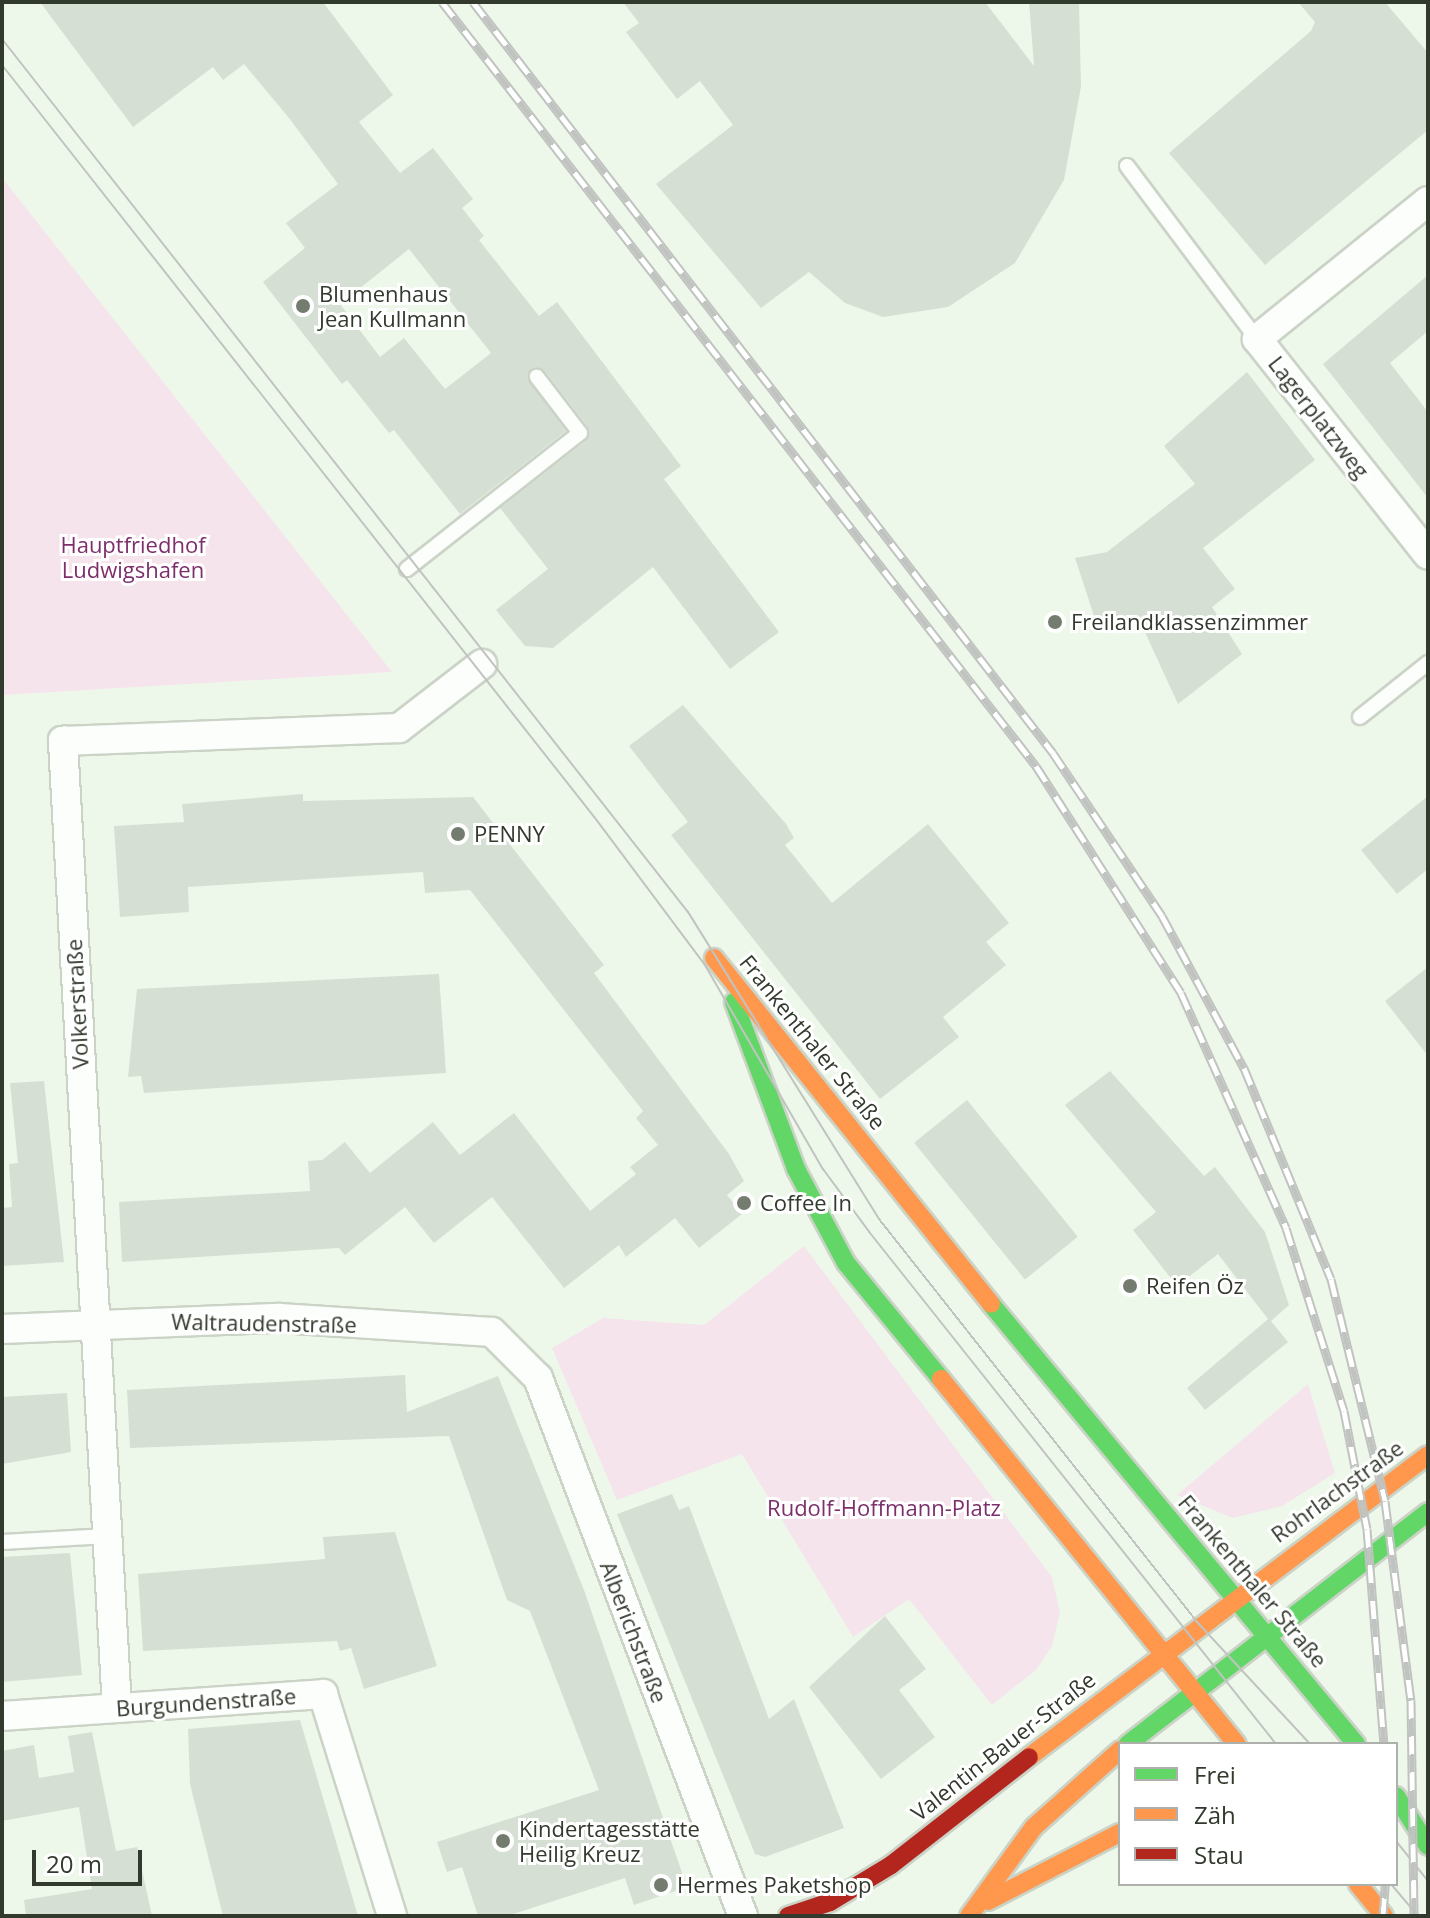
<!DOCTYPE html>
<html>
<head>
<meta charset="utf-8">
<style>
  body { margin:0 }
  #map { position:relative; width:1430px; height:1918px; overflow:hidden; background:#eef8ea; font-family:"Open Sans",sans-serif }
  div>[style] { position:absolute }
  .green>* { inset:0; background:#f6e4ed }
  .building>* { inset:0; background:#d6dfd3; transform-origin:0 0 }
  .roads { filter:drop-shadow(2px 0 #cbd3c7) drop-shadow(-2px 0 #cbd3c7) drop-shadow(0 2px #cbd3c7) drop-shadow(0 -2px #cbd3c7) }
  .lane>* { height:14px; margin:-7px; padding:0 7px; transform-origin:7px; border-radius:7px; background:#fcfefc }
  .street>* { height:28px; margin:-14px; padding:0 14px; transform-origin:14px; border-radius:14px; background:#fcfefc }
  .fast>* { height:18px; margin:-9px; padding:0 9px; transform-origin:9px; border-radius:9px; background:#63d668 }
  .slow>* { height:18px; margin:-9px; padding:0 9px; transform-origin:9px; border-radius:9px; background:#ff974d }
  .jam>* { height:18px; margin:-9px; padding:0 9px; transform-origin:9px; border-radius:9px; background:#b3261e }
  .tram>* { height:2px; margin:-1px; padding:0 1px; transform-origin:1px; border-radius:1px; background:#c1c3c0 }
  .rail>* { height:9px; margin-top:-4.5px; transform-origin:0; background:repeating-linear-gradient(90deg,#fff 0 18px,#c1c3c0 0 36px); box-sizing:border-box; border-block:2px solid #c1c3c0 }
  .dots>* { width:22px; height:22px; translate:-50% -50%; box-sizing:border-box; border:4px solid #fff; border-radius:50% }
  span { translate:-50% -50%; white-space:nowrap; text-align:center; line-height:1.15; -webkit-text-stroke:6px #fff; paint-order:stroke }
  .poi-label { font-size:22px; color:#313a2d }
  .left { translate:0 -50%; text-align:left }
  .street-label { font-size:22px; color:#313a2d }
  .park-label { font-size:22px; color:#7d2f6b }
  .frame { position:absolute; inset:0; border:4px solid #313a2d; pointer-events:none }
  .legend { position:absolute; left:1118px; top:1742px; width:280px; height:144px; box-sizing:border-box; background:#fff; border:2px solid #adb0ab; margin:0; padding:10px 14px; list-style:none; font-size:24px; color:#313a2d }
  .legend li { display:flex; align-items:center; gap:16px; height:40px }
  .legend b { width:40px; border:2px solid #adb0ab }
  .scale { position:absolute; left:32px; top:1850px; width:110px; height:36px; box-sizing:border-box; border:4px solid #313a2d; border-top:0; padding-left:10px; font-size:24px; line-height:28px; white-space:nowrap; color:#313a2d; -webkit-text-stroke:6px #fff; paint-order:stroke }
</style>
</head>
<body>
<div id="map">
  <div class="green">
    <div style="clip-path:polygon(2px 178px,11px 189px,392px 672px,2px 695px)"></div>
    <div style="clip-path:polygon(804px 1246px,1052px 1577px,1060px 1613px,1052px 1646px,1036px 1670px,992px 1705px,909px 1599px,853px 1637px,742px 1454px,617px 1500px,552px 1348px,603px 1318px,704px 1325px)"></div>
    <div style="clip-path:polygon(1308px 1384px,1335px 1473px,1282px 1506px,1233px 1518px,1177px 1495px)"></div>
  </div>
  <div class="building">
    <div style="clip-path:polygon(evenodd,40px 2px,323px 2px,393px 95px,359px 122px,400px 173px,433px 148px,473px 199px,462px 208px,484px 236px,479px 240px,539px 316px,557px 302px,681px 466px,664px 479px,779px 632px,730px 669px,653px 567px,553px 648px,525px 646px,496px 610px,548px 569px,500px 508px,586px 441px,588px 427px,545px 371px,532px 369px,529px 382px,566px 431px,460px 514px,394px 430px,389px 433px,347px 380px,342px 384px,263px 282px,305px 248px,286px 223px,338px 184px,289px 118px,244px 64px,223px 80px,213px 67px,133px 127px,40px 2px,409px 249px,491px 353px,445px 389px,404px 338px,380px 357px,340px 304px,409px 249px)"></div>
    <div style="clip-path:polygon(623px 2px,985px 2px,1034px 66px,1029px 2px,1079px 2px,1081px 87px,1064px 180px,1015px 263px,948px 307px,883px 317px,845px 303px,809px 272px,761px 308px,656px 184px,733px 125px,700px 81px,677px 99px,626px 32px,639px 23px)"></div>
    <div style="clip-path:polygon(1298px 2px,1385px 2px,1428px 53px,1428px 130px,1265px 265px,1169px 153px,1311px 31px,1315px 22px)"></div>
    <div style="clip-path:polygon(1428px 275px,1428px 331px,1390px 363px,1428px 412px,1428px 498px,1323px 364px)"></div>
    <div style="clip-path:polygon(1247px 372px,1315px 460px,1203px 548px,1235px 589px,1212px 607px,1242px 654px,1178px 704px,1137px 615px,1098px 628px,1075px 558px,1107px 552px,1195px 484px,1164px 446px)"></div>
    <div style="clip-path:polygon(683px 705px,786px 824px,794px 838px,785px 845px,832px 903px,928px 824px,1009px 923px,986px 942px,1006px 965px,943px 1017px,959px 1037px,880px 1099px,671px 835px,688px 822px,629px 746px)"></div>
    <div style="clip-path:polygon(303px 794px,303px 801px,473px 797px,604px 965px,594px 973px,729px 1154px,744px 1181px,727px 1195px,742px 1214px,699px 1248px,675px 1218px,626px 1257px,619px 1245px,564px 1288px,492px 1197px,434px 1243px,405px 1207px,345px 1255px,339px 1248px,122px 1262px,119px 1202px,310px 1191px,308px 1161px,322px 1160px,345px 1142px,370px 1173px,433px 1122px,460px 1155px,514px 1113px,590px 1211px,636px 1174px,630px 1167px,658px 1145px,636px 1118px,643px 1111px,470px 890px,425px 893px,423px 872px,188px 887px,189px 912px,120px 917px,114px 826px,184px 822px,182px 804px)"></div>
    <div style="clip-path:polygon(1428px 796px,1428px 869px,1397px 894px,1361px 850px)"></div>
    <div style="clip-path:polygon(1428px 967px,1428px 1056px,1385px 1001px)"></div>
    <div style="clip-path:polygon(439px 974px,446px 1073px,144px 1093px,141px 1076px,128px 1077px,137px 989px)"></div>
    <div style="clip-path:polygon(1110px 1071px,1204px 1176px,1215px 1167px,1265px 1232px,1289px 1305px,1271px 1321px,1288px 1342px,1205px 1410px,1187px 1388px,1268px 1319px,1218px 1254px,1177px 1286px,1133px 1230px,1156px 1212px,1065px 1105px)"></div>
    <div style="clip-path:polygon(44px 1081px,64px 1262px,2px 1266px,2px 1208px,12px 1207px,9px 1164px,18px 1163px,10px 1083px)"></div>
    <div style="left:967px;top:1100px;width:176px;height:68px;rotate:51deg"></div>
    <div style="clip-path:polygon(405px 1375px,407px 1412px,498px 1376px,584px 1590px,687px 1887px,634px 1905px,625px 1878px,507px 1916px,478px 1916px,462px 1867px,447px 1872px,437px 1842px,599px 1790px,530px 1611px,507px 1600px,449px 1436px,130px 1448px,127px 1390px)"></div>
    <div style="clip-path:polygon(67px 1393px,71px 1452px,2px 1464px,2px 1397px)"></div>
    <div style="clip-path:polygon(672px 1494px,679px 1510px,689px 1506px,769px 1719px,794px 1699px,844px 1828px,765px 1857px,755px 1854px,617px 1514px)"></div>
    <div style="clip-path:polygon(395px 1532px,437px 1666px,364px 1689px,351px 1648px,340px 1651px,337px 1641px,143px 1651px,138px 1574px,325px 1559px,323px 1537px)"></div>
    <div style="clip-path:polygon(70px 1553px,82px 1675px,2px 1682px,2px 1557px)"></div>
    <div style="clip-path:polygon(885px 1616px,926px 1669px,899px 1690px,935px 1737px,881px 1779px,809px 1687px)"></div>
    <div style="clip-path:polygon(300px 1720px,358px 1916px,223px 1916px,190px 1784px,188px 1729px)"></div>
    <div style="clip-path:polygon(92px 1732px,116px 1851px,137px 1847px,152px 1916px,26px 1916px,24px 1900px,92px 1889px,79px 1807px,2px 1821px,2px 1751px,34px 1745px,39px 1778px,74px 1772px,68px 1736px)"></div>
  </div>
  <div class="roads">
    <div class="lane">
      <div style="left:1127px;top:166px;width:216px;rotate:53.1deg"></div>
      <div style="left:407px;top:569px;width:220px;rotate:-38.2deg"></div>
      <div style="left:580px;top:433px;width:71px;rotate:-127.5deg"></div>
      <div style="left:1360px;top:717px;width:87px;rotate:-38.5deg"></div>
      <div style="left:2px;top:1542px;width:103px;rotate:-3.3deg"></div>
    </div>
    <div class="street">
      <div style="left:1428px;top:201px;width:220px;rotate:141.1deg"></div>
      <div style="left:1257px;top:339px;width:275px;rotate:51.6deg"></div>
      <div style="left:2px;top:1329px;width:278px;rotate:-2.3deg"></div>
      <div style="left:280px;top:1318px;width:212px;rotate:3.8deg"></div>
      <div style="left:492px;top:1332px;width:65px;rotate:45deg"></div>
      <div style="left:538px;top:1378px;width:576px;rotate:69.14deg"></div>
      <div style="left:117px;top:1708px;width:969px;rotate:-93.2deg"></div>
      <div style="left:63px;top:741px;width:336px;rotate:-2.2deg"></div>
      <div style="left:399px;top:728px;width:105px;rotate:-37.6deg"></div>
      <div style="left:2px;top:1716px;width:322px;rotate:-3.9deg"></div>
      <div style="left:323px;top:1694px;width:232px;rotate:72.7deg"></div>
    </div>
    <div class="fast">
      <div style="left:734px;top:1002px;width:178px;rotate:69.6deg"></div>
      <div style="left:796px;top:1169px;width:106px;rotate:62deg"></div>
      <div style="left:846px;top:1263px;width:150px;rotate:50.7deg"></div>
      <div style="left:991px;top:1304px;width:572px;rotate:50.32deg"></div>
      <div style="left:1128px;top:1744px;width:379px;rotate:-37.7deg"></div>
      <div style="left:1396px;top:1796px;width:59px;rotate:57.4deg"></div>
    </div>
    <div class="slow">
      <div style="left:714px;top:958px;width:443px;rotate:51.3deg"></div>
      <div style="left:941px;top:1379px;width:470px;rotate:51deg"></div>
      <div style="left:1029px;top:1757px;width:500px;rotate:-37.12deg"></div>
      <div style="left:1358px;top:1884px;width:41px;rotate:50.9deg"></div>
      <div style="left:988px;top:1901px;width:148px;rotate:-27.3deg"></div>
      <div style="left:969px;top:1916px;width:110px;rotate:-53.9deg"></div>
      <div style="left:1034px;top:1827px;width:115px;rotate:-41.8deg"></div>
    </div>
    <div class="jam">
      <div style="left:788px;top:1916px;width:44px;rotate:-18.4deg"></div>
      <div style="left:830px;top:1902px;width:71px;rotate:-31.2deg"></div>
      <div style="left:891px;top:1865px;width:175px;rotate:-38deg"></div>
    </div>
  </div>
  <div class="tram">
    <div style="left:2px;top:39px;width:1110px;rotate:51.84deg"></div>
    <div style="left:688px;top:912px;width:362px;rotate:58.1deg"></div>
    <div style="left:879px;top:1219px;width:515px;rotate:51.71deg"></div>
    <div style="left:1198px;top:1623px;width:165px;rotate:47.2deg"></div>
    <div style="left:2px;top:65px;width:958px;rotate:51.78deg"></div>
    <div style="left:595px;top:818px;width:184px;rotate:53.2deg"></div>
    <div style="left:705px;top:965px;width:236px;rotate:60deg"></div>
    <div style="left:823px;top:1169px;width:79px;rotate:53.7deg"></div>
    <div style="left:870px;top:1233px;width:653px;rotate:51.53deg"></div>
    <div style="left:1396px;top:1841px;width:51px;rotate:51.3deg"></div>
    <div style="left:1391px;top:1884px;width:42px;rotate:49.8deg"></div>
  </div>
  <div class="rail">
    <div style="left:442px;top:2px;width:968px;rotate:52.14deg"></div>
    <div style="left:1036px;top:766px;width:269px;rotate:57.4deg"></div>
    <div style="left:1181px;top:993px;width:257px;rotate:65.9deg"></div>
    <div style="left:1286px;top:1228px;width:192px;rotate:72.4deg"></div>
    <div style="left:1344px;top:1411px;width:120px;rotate:79deg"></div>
    <div style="left:1367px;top:1529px;width:216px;rotate:85.5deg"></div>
    <div style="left:473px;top:2px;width:949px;rotate:52.32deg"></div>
    <div style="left:1053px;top:753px;width:196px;rotate:56.2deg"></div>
    <div style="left:1162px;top:916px;width:173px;rotate:61.7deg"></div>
    <div style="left:1244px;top:1068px;width:228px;rotate:67.6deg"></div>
    <div style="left:1331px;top:1279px;width:228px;rotate:76.3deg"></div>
    <div style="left:1385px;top:1501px;width:201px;rotate:82.6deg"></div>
    <div style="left:1411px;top:1700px;width:216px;rotate:89.2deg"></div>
    <div style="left:1383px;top:1916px;width:32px;rotate:-86deg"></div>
  </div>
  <div class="dots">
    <div style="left:303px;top:306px;background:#737c6f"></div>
    <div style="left:1055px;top:622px;background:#737c6f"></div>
    <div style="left:458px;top:834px;background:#737c6f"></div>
    <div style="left:744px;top:1203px;background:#737c6f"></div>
    <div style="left:1130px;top:1286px;background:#737c6f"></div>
    <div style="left:503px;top:1841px;background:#737c6f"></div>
    <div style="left:661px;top:1885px;background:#737c6f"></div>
  </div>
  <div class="poi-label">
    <span class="left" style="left:319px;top:306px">Blumenhaus<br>Jean Kullmann</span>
    <span class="left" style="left:1071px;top:622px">Freilandklassenzimmer</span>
    <span class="left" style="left:474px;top:834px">PENNY</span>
    <span class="left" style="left:760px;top:1203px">Coffee In</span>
    <span class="left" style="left:1146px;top:1286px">Reifen Öz</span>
    <span class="left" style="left:519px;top:1841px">Kindertagesstätte<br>Heilig Kreuz</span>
    <span class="left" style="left:677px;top:1885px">Hermes Paketshop</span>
  </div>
  <div class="street-label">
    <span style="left:1319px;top:417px;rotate:52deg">Lagerplatzweg</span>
    <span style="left:77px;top:1004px;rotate:-93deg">Volkerstraße</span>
    <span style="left:813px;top:1042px;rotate:51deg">Frankenthaler Straße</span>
    <span style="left:264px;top:1323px;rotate:1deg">Waltraudenstraße</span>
    <span style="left:1337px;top:1491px;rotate:-36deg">Rohrlachstraße</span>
    <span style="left:1253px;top:1581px;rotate:50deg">Frankenthaler Straße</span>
    <span style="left:634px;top:1632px;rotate:69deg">Alberichstraße</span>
    <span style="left:206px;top:1702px;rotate:-4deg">Burgundenstraße</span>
    <span style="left:1003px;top:1746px;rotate:-38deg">Valentin-Bauer-Straße</span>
  </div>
  <div class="park-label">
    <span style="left:133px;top:557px">Hauptfriedhof<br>Ludwigshafen</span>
    <span style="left:884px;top:1508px">Rudolf-Hoffmann-Platz</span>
  </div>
  <div class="frame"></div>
  <ul class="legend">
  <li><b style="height:10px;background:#63d668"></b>Frei</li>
  <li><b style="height:10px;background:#ff974d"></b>Zäh</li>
  <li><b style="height:10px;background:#b3261e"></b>Stau</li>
  </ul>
  <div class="scale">20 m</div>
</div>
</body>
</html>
